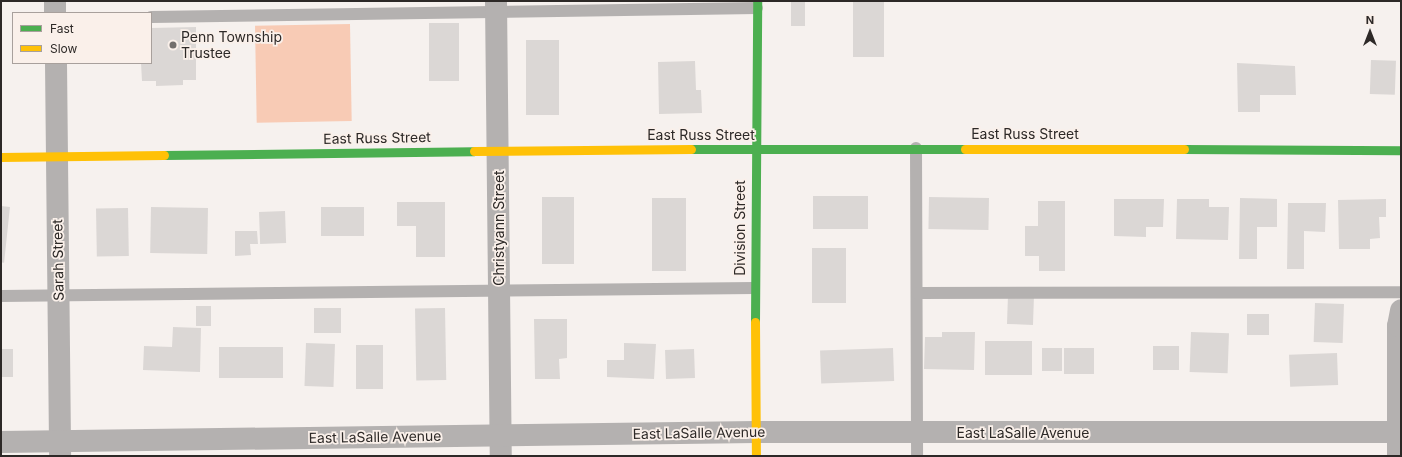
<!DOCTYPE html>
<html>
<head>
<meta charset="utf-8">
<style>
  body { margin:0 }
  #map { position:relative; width:1402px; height:457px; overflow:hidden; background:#f6f1ee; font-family:Inter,sans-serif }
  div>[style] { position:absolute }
  .green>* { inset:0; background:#f8cbb5; transform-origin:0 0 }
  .building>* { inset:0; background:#dbd7d5; transform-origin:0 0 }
  .lane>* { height:12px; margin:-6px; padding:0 6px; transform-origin:6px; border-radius:6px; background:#b4b1b0 }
  .street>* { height:22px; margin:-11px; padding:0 11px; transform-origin:11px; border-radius:11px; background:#b4b1b0 }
  .fast>* { height:9px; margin:-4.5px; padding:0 4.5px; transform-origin:4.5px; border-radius:4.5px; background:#4caf50 }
  .slow>* { height:9px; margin:-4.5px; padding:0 4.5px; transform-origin:4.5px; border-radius:4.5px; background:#ffc107 }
  .dots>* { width:11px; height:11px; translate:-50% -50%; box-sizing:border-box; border:2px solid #faf0ea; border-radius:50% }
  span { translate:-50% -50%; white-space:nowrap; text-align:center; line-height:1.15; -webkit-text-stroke:3.5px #faf0ea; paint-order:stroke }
  .poi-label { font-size:14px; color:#2d2927 }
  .left { translate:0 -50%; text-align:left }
  .street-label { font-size:14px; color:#2d2927 }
  .frame { position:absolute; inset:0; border:2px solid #2d2927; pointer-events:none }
  .legend { position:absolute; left:12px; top:12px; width:140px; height:52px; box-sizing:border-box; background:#faf0ea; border:1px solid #a8a09c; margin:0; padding:5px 7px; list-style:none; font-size:12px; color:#2d2927 }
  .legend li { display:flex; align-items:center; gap:8px; height:20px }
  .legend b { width:20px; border:1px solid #a8a09c }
  .north { position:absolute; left:1350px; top:12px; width:40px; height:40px; -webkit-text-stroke:3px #faf0ea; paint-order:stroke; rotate:0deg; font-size:11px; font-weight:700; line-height:16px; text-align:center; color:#2d2927 }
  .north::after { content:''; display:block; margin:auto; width:14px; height:18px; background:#2d2927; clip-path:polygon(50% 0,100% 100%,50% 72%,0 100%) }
</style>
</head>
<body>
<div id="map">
  <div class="green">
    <div style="left:350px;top:24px;width:97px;height:95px;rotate:89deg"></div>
  </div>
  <div class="building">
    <div style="left:791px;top:1px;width:14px;height:25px"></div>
    <div style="left:853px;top:1px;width:31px;height:56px"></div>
    <div style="left:429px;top:23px;width:30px;height:58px"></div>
    <div style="clip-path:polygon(196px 27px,196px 80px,183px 80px,183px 85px,156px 86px,156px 81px,142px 81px,141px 63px,151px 63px,151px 28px)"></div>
    <div style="left:526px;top:40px;width:33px;height:75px"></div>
    <div style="left:1371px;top:60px;width:25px;height:34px;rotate:2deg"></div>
    <div style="clip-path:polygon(695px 61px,696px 90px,701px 90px,702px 113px,659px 114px,658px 62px)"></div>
    <div style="clip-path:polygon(1237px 63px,1295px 66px,1296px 95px,1260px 95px,1260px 112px,1238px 112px)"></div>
    <div style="left:813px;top:196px;width:55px;height:33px"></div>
    <div style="left:542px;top:197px;width:32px;height:67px"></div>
    <div style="left:929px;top:197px;width:60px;height:32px;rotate:1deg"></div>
    <div style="left:652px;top:198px;width:34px;height:73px"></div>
    <div style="clip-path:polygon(1240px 198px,1277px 199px,1277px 227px,1257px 227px,1257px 259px,1239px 259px)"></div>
    <div style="clip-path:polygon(1114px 199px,1164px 199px,1163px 227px,1146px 227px,1146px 237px,1114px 236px)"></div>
    <div style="clip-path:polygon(1177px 199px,1209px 199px,1209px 207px,1229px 207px,1228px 240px,1176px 239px)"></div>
    <div style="clip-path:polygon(1386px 199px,1386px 217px,1379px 217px,1380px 238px,1370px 239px,1370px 249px,1339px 249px,1338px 200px)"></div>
    <div style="clip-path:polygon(1038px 201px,1065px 201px,1065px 271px,1039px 271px,1039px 256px,1025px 256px,1025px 226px,1038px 226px)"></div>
    <div style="clip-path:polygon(397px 202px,445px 202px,445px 257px,416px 257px,416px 226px,397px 226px)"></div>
    <div style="clip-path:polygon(1288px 203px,1326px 203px,1325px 232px,1304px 231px,1304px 269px,1287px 269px)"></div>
    <div style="left:1px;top:206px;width:9px;height:56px;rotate:6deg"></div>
    <div style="left:151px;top:207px;width:57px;height:46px;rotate:1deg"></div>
    <div style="left:321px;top:207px;width:43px;height:29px"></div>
    <div style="left:128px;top:208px;width:48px;height:32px;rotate:89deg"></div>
    <div style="left:285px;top:211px;width:32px;height:26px;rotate:88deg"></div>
    <div style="clip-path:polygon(235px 231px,257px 231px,258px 244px,250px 244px,251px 255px,235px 256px)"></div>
    <div style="left:812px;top:248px;width:34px;height:55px"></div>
    <div style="left:1008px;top:295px;width:26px;height:29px;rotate:2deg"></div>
    <div style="left:1315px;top:303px;width:29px;height:39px;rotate:2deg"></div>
    <div style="left:196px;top:306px;width:15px;height:20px"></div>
    <div style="left:314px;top:308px;width:27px;height:25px"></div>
    <div style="left:445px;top:308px;width:72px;height:30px;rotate:89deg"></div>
    <div style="left:1247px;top:314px;width:22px;height:21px"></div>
    <div style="clip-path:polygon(534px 319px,567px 319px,567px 358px,559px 359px,560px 379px,535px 379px)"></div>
    <div style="clip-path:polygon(173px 327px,201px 328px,200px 372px,143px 370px,144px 346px,172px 347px)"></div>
    <div style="clip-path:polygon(942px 332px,975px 332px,974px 370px,924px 369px,925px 337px,942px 337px)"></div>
    <div style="left:1191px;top:332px;width:38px;height:40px;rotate:2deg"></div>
    <div style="left:1032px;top:341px;width:34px;height:47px;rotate:90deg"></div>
    <div style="left:306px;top:343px;width:29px;height:43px;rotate:2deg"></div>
    <div style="clip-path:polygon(624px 343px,656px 344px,654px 379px,607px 377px,607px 360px,624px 360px)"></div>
    <div style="left:356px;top:345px;width:27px;height:44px"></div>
    <div style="left:1179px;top:346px;width:24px;height:26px;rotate:90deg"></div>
    <div style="left:219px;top:347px;width:64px;height:31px"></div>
    <div style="left:893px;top:348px;width:33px;height:73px;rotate:88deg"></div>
    <div style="left:1042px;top:348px;width:20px;height:23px"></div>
    <div style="left:1064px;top:348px;width:30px;height:26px"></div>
    <div style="left:13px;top:349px;width:28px;height:12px;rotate:90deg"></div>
    <div style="left:694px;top:349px;width:29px;height:29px;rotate:88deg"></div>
    <div style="left:1337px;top:353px;width:32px;height:48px;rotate:88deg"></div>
  </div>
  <div class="lane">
    <div style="left:151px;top:17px;width:606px;rotate:-0.85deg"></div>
    <div style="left:916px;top:148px;width:308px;rotate:89.8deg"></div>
    <div style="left:917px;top:293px;width:484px;rotate:-0.1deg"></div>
    <div style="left:1px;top:296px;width:753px;rotate:-0.61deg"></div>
  </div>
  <div class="street">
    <div style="left:55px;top:1px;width:12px;rotate:90deg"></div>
    <div style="left:496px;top:1px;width:455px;rotate:89.4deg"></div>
    <div style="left:56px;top:63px;width:392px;rotate:89.4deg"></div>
    <div style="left:1px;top:442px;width:755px;rotate:-0.76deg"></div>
    <div style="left:756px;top:432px;width:642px"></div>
    <div style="left:1398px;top:456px;width:130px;rotate:-90deg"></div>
    <div style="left:1398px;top:326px;width:16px;rotate:-79deg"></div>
  </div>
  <div class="fast">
    <div style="left:691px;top:149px;width:274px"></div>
    <div style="left:1184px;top:149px;width:217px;rotate:0.3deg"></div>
    <div style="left:164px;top:155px;width:310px;rotate:-0.7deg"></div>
    <div style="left:755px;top:322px;width:321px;rotate:-89.6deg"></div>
  </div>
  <div class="slow">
    <div style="left:965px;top:149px;width:219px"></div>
    <div style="left:474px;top:151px;width:217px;rotate:-0.5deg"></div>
    <div style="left:1px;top:157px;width:163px;rotate:-0.7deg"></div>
    <div style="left:755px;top:322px;width:134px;rotate:89.6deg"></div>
  </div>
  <div class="dots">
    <div style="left:173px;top:45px;background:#736f6d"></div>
  </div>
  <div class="poi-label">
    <span class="left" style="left:181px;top:45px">Penn Township<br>Trustee</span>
  </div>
  <div class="street-label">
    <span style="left:1025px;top:134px">East Russ Street</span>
    <span style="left:701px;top:135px">East Russ Street</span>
    <span style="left:377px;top:138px;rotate:-1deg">East Russ Street</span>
    <span style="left:499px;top:228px;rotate:-90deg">Christyann Street</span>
    <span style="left:740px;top:228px;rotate:-90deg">Division Street</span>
    <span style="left:58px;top:260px;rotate:-91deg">Sarah Street</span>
    <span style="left:699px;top:433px;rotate:-1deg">East LaSalle Avenue</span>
    <span style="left:1023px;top:433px">East LaSalle Avenue</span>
    <span style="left:375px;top:437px;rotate:-1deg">East LaSalle Avenue</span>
  </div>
  <div class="frame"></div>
  <ul class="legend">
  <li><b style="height:5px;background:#4caf50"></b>Fast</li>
  <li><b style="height:5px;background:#ffc107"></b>Slow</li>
  </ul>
  <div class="north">N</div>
</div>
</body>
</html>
